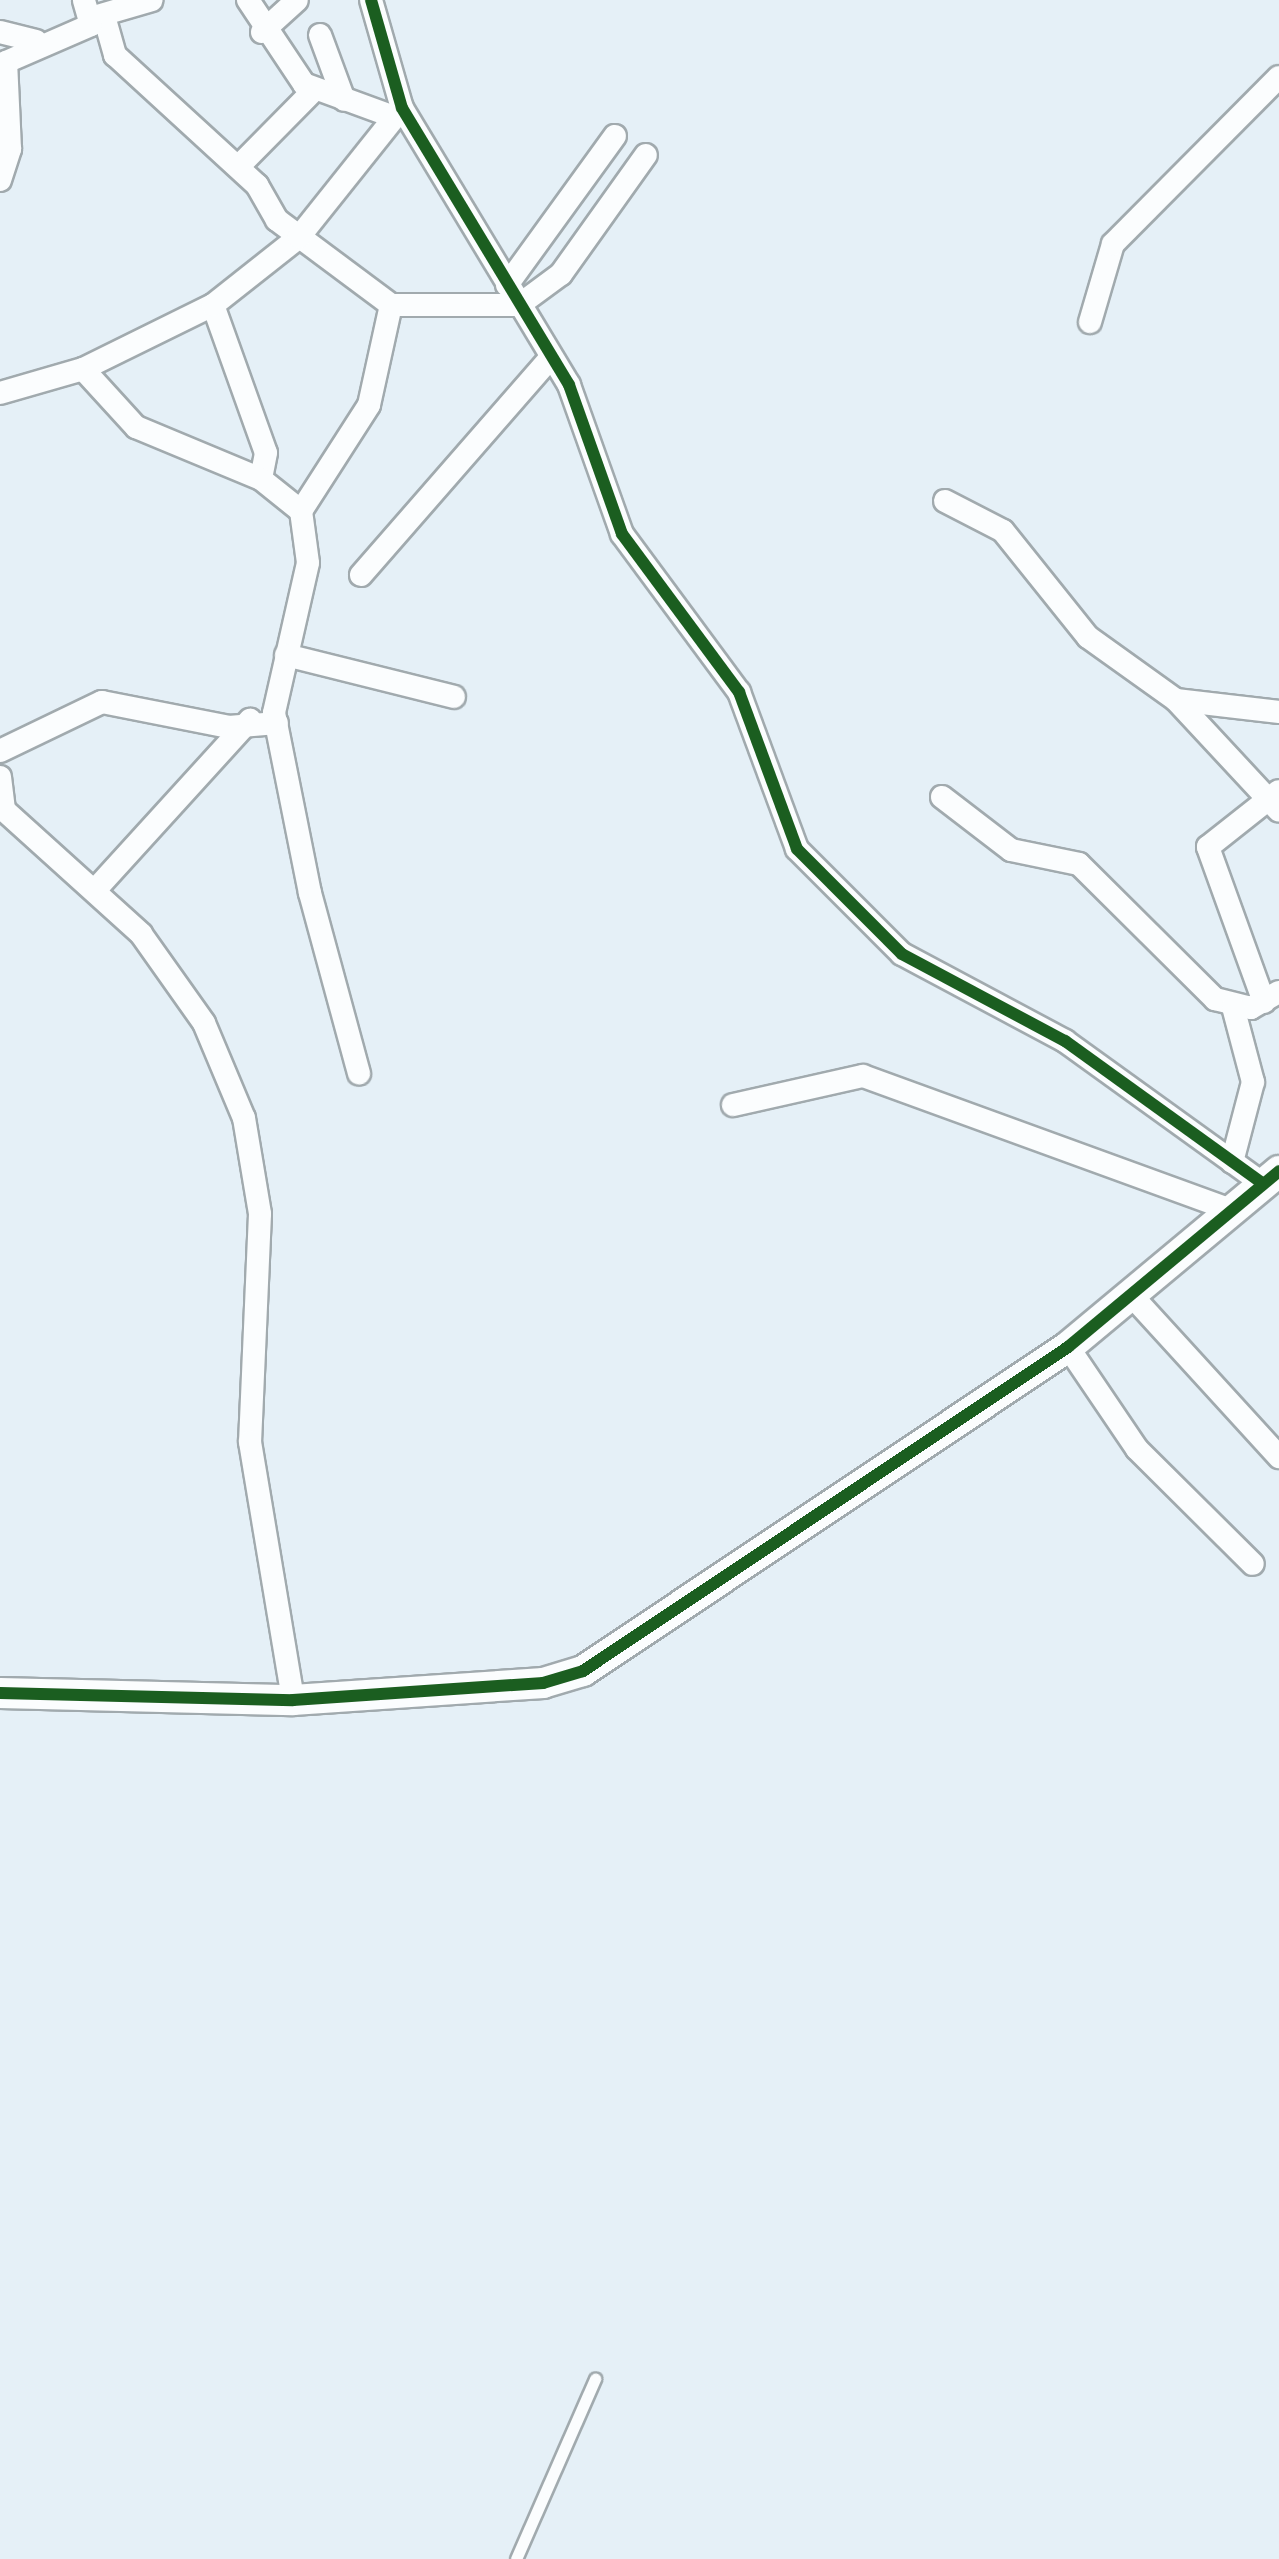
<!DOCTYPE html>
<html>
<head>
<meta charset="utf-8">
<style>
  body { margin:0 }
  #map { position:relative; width:1279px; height:2559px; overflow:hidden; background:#e5f0f7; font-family:"Source Sans 3",sans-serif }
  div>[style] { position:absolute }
  .roads { filter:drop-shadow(2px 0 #a1aaae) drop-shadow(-2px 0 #a1aaae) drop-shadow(0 2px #a1aaae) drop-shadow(0 -2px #a1aaae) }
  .service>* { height:11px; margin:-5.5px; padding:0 5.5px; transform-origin:5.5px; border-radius:5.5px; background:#fbfdfe }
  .minor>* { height:22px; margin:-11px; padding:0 11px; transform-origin:11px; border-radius:11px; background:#fbfdfe }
  .tertiary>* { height:30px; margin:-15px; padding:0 15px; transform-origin:15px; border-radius:15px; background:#fbfdfe }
  .cycleway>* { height:12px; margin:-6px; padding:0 6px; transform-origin:6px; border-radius:6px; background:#1b5e20 }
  span { translate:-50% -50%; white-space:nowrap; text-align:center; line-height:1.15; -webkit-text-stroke:8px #fff; paint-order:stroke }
</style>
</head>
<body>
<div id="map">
  <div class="roads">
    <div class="service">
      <div style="left:516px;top:2559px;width:197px;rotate:-66.3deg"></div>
    </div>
    <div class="minor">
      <div style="left:248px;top:0;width:101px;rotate:56.3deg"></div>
      <div style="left:304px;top:84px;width:96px;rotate:20.1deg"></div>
      <div style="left:371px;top:0;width:112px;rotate:74deg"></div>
      <div style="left:402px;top:108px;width:323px;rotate:58.9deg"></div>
      <div style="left:569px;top:385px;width:158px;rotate:70.4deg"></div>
      <div style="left:622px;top:534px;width:197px;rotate:53.5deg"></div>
      <div style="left:739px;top:692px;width:167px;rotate:69.7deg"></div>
      <div style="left:797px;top:849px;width:148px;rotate:45deg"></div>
      <div style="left:902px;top:954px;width:185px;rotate:28.1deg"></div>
      <div style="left:1065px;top:1041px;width:244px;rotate:35.8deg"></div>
      <div style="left:104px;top:16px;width:41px;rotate:74.2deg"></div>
      <div style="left:115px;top:55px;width:193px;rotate:42.5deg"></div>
      <div style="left:257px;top:185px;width:40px;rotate:60.3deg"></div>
      <div style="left:277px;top:220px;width:142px;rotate:36.7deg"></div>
      <div style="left:391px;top:305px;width:128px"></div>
      <div style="left:519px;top:305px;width:52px;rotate:-36.4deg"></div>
      <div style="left:561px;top:274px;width:146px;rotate:-54.5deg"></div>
      <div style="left:94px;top:17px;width:60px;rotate:-16.3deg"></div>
      <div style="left:0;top:32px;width:37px;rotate:14deg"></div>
      <div style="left:262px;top:32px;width:47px;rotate:-42.4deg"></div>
      <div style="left:320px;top:35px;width:69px;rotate:69.7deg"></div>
      <div style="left:238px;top:167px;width:110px;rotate:-45.4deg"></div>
      <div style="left:0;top:180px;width:33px;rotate:-72deg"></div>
      <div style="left:10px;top:149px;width:87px;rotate:-92.6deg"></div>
      <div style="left:6px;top:62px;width:93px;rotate:-23.5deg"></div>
      <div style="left:91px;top:25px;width:26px;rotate:-106deg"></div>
      <div style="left:507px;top:285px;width:184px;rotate:-54.1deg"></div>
      <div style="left:213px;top:305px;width:157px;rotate:70.3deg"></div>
      <div style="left:266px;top:453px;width:26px;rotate:101deg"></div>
      <div style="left:1090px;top:322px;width:81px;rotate:-73.6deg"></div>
      <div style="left:1113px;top:244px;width:235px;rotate:-45.2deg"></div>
      <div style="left:83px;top:369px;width:79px;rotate:47.6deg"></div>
      <div style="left:136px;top:427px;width:135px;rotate:22.6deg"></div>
      <div style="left:261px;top:479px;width:51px;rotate:38.7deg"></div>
      <div style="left:301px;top:511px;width:52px;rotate:82.3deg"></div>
      <div style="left:308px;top:563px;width:154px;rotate:102.8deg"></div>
      <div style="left:274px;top:713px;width:184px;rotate:78.7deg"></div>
      <div style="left:310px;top:893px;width:187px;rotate:74.8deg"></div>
      <div style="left:0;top:393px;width:86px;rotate:-16.1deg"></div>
      <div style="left:83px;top:369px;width:145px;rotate:-26.2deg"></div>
      <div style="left:213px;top:305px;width:110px;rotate:-38.3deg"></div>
      <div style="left:299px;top:237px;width:165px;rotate:-51.4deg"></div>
      <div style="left:945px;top:501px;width:65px;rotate:27.3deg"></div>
      <div style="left:1003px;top:531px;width:136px;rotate:51.3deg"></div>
      <div style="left:1088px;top:637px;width:108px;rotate:35.6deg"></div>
      <div style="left:1176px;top:700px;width:104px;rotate:6.6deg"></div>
      <div style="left:301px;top:511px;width:126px;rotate:-57.3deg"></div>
      <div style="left:369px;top:405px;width:102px;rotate:-77.6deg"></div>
      <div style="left:361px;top:575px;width:289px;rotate:-48.9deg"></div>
      <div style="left:286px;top:655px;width:173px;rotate:14deg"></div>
      <div style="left:1176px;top:700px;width:151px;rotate:47.1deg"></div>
      <div style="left:0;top:751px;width:113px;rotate:-25.7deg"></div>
      <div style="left:102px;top:702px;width:129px;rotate:11.1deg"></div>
      <div style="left:229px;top:727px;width:48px;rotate:-4.8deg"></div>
      <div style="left:0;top:777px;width:33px;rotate:83deg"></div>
      <div style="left:4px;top:810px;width:185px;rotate:42.1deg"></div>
      <div style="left:141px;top:934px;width:109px;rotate:54.7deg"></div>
      <div style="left:204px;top:1023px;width:103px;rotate:67.2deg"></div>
      <div style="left:244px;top:1118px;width:97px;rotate:80.5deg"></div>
      <div style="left:260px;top:1214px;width:228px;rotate:92.5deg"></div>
      <div style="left:250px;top:1442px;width:262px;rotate:80.5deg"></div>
      <div style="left:942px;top:797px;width:87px;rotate:37.5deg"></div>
      <div style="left:1011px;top:850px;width:69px;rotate:11.6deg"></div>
      <div style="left:1079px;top:864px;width:192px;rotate:44.8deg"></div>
      <div style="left:1215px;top:999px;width:37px;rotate:14deg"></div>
      <div style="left:1251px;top:1008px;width:32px;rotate:-30deg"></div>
      <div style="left:96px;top:889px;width:229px;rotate:-47.7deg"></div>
      <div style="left:1264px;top:1002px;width:165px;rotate:-109.9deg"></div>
      <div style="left:1208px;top:847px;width:90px;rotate:-38.3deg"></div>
      <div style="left:733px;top:1105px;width:133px;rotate:-12.6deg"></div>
      <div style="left:863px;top:1076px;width:394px;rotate:20deg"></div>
      <div style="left:1232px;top:1162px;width:83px;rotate:-75.3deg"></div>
      <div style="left:1253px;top:1082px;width:78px;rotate:-104.9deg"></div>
      <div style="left:1133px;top:1297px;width:217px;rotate:47.6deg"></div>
      <div style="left:1068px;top:1347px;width:123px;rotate:55.9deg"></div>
      <div style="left:1137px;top:1449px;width:163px;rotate:44.8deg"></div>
    </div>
    <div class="tertiary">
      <div style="left:0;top:1693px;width:293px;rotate:1.4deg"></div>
      <div style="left:293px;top:1700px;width:251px;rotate:-3.9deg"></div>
      <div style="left:543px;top:1683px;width:42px;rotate:-16.7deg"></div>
      <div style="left:583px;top:1671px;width:583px;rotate:-33.74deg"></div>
      <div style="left:1068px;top:1347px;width:275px;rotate:-39.8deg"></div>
    </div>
  </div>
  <div class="cycleway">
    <div style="left:371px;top:0;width:112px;rotate:74deg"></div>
    <div style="left:402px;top:108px;width:323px;rotate:58.9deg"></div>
    <div style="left:569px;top:385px;width:158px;rotate:70.4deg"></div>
    <div style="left:622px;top:534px;width:197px;rotate:53.5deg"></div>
    <div style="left:739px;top:692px;width:167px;rotate:69.7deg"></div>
    <div style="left:797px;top:849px;width:148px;rotate:45deg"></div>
    <div style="left:902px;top:954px;width:185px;rotate:28.1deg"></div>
    <div style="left:1065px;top:1041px;width:244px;rotate:35.8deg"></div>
    <div style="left:0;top:1693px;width:293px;rotate:1.4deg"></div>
    <div style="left:293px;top:1700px;width:251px;rotate:-3.9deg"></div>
    <div style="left:543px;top:1683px;width:42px;rotate:-16.7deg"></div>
    <div style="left:583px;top:1671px;width:583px;rotate:-33.74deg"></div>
    <div style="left:1068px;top:1347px;width:275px;rotate:-39.8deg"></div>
  </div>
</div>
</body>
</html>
